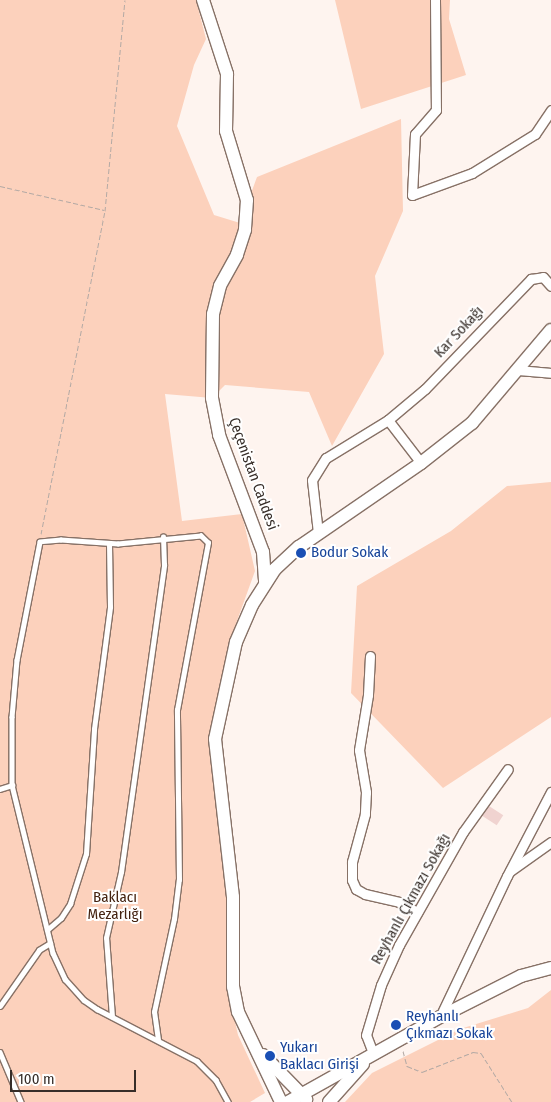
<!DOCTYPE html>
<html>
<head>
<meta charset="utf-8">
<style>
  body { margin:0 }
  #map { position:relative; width:551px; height:1102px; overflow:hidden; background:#fef4ef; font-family:"Fira Sans Condensed",sans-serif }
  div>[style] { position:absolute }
  .green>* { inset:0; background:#fcd1bc }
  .building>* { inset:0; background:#f0d3d0; transform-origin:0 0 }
  .path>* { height:1px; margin-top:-0.5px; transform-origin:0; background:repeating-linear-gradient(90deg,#b3a9a4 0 5px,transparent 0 7.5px) }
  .roads { filter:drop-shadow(1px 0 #877166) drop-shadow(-1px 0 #877166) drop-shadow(0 1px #877166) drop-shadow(0 -1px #877166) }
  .lane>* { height:4.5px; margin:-2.25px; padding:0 2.25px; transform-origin:2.25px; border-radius:2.25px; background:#fff }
  .street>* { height:9px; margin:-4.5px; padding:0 4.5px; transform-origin:4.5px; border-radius:4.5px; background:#fff }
  .secondary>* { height:12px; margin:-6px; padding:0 6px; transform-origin:6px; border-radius:6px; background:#fff }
  .dots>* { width:14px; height:14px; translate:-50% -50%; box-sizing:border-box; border:2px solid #fff; border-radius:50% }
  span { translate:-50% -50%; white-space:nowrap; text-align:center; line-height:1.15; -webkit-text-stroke:4px #fff; paint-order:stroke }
  .street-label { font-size:15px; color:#372e29 }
  .transit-label { font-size:15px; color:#164399 }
  .left { translate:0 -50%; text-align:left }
  .park-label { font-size:15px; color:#442311 }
  .scale { position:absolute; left:10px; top:1070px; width:126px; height:22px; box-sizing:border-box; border:2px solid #372e29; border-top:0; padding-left:6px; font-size:15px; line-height:18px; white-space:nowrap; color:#372e29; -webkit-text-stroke:4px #fff; paint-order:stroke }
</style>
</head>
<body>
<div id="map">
  <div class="green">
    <div style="clip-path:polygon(0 0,196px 0,206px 39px,194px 65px,177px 126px,214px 215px,240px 223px,257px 177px,401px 119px,403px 211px,375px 276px,384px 354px,332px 446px,309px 392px,225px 385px,212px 398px,165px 394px,182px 521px,242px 514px,255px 571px,229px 643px,210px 742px,231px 900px,227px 986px,238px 1035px,265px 1093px,250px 1102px,0 1102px)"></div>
    <div style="clip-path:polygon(335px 0,450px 0,449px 19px,466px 75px,361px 109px)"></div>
    <div style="clip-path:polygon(551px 482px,551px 717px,443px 788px,351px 693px,357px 586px,451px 531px,507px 486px)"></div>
    <div style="clip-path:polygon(551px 990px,551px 1102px,345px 1102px,372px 1073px,460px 1029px,528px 1008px)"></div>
  </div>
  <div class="building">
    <div style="left:489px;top:806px;width:17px;height:12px;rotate:33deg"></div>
  </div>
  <div class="path">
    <div style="left:0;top:186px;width:107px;rotate:13deg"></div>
    <div style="left:41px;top:534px;width:329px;rotate:-78.8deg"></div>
    <div style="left:105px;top:211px;width:212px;rotate:-84.6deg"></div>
    <div style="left:403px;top:1051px;width:16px;rotate:75deg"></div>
    <div style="left:407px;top:1066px;width:16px;rotate:22deg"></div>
    <div style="left:422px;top:1072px;width:55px;rotate:-21.4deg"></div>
    <div style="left:473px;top:1052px;width:8px;rotate:7deg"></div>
    <div style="left:481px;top:1053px;width:58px;rotate:57.7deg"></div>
  </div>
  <div class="roads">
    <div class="lane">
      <div style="left:0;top:789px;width:13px;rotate:-18deg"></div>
      <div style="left:47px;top:930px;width:18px;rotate:-41deg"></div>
      <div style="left:61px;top:918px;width:17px;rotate:-57deg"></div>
      <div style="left:70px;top:904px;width:52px;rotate:-72.3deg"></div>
      <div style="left:86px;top:854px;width:125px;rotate:-86.3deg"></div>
      <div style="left:94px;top:729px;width:123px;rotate:-82.5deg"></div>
      <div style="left:110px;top:607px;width:63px;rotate:-90.9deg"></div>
      <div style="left:0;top:1006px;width:68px;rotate:-55.1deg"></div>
      <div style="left:39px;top:950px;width:13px;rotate:-32deg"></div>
      <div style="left:112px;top:1017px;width:79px;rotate:-94.3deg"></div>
      <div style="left:106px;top:938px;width:68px;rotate:-77.2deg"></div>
      <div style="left:121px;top:872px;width:310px;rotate:-82deg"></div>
      <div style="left:164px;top:565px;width:28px;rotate:-92deg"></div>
      <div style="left:158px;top:1040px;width:28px;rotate:-98deg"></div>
      <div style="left:154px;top:1012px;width:95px;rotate:-77.9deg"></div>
      <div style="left:174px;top:919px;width:39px;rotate:-83deg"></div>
      <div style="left:179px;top:880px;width:170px;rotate:-90.7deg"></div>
      <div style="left:177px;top:710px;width:170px;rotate:-79.5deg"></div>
      <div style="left:208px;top:543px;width:10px;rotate:-135deg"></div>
      <div style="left:201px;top:536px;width:83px;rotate:174.5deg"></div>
      <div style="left:118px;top:544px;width:57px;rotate:-176deg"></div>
      <div style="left:61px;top:540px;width:21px;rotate:175deg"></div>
      <div style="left:40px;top:542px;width:120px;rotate:101deg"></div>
      <div style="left:17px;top:660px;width:57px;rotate:95deg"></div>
      <div style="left:12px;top:717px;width:68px;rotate:90deg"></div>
      <div style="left:12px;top:785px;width:173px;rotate:76.3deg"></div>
      <div style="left:53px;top:953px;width:29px;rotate:65deg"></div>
      <div style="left:65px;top:979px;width:28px;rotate:48deg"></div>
      <div style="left:84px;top:1000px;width:16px;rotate:35deg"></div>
      <div style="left:97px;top:1009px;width:113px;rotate:27.5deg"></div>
      <div style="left:197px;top:1061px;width:27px;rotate:45deg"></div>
      <div style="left:216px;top:1080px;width:25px;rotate:61deg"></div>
      <div style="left:0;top:1052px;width:54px;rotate:67.2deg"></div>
    </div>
    <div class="street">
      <div style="left:435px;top:0;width:110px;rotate:89.5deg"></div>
      <div style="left:436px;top:110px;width:32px;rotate:131deg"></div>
      <div style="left:415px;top:134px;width:61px;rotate:92.8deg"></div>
      <div style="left:412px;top:195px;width:64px;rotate:-20.1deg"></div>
      <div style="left:472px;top:173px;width:74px;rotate:-31.8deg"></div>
      <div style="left:535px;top:134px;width:29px;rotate:-56deg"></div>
      <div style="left:518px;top:370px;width:33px;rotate:5deg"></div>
      <div style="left:388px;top:420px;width:48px;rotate:-40deg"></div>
      <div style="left:425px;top:389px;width:153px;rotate:-46.1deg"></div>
      <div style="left:531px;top:279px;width:12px;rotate:-9deg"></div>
      <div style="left:543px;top:277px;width:12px;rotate:48deg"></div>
      <div style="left:318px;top:533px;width:53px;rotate:-96.5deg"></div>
      <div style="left:312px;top:480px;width:26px;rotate:-58deg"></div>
      <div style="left:326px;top:458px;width:73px;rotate:-31.5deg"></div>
      <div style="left:388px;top:420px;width:54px;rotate:52.5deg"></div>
      <div style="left:370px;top:656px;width:39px;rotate:93deg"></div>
      <div style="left:368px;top:695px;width:56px;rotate:99.3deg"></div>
      <div style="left:359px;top:750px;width:43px;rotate:80.5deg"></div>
      <div style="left:366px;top:792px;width:22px;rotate:93deg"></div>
      <div style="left:365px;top:814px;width:50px;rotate:105.2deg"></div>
      <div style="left:352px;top:862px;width:18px;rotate:90deg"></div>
      <div style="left:352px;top:880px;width:10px;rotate:66deg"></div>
      <div style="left:356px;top:889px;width:10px;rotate:29deg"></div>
      <div style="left:365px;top:894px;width:35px;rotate:13deg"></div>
      <div style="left:399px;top:902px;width:21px;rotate:29deg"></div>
      <div style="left:510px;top:871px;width:50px;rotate:-35.3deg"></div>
      <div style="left:440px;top:1017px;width:156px;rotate:-64.6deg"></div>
      <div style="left:507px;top:876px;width:95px;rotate:-62.4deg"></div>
      <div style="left:373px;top:1053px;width:19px;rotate:-111deg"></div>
      <div style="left:366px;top:1035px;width:52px;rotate:-73.3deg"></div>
      <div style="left:381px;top:985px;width:44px;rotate:-65.8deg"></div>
      <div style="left:399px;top:945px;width:130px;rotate:-60.5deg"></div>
      <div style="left:463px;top:832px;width:77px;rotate:-54.5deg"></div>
    </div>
    <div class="secondary">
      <div style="left:203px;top:0;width:78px;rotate:72deg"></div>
      <div style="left:227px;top:74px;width:57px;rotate:91deg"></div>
      <div style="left:226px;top:131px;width:72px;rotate:73.1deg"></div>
      <div style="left:247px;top:200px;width:30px;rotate:94deg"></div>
      <div style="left:245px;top:230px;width:26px;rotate:108deg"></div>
      <div style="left:237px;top:255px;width:35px;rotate:119deg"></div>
      <div style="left:220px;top:286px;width:29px;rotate:104deg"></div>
      <div style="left:213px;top:314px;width:84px;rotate:90.7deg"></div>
      <div style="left:212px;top:398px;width:38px;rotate:79deg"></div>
      <div style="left:219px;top:435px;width:125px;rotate:69.4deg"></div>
      <div style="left:263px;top:552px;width:31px;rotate:86deg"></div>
      <div style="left:263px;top:1055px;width:62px;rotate:45.7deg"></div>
      <div style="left:281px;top:1102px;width:100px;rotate:-115.5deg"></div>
      <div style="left:238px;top:1012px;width:25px;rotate:-101deg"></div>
      <div style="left:233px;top:987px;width:90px;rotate:-90deg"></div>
      <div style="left:233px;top:897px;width:159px;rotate:-96.5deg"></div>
      <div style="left:215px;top:739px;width:99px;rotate:-77.8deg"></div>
      <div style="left:236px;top:642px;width:40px;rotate:-66.6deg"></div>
      <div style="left:252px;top:605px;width:43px;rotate:-57.4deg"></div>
      <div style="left:275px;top:569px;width:33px;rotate:-43deg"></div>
      <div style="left:299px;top:547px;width:148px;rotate:-34.5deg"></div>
      <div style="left:421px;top:463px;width:65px;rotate:-38.1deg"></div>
      <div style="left:472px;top:423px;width:122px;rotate:-49.7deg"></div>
      <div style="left:288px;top:1102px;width:174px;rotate:-29.2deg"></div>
      <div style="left:440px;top:1017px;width:91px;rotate:-26.8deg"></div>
      <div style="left:521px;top:976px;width:31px;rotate:-15deg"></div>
      <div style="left:329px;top:1102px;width:51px;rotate:-48.2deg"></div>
    </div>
  </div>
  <div class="dots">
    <div style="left:301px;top:553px;background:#1a4fb4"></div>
    <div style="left:396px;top:1025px;background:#1a4fb4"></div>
    <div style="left:270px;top:1056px;background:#1a4fb4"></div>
  </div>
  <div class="street-label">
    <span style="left:459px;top:332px;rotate:-47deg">Kar Sokağı</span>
    <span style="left:253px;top:474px;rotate:70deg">Çeçenistan Caddesi</span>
    <span style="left:411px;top:899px;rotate:-61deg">Reyhanlı Çıkmazı Sokağı</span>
  </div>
  <div class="transit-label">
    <span class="left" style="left:311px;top:553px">Bodur Sokak</span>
    <span class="left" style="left:406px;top:1025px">Reyhanlı<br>Çıkmazı Sokak</span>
    <span class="left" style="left:280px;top:1056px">Yukarı<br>Baklacı Girişi</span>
  </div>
  <div class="park-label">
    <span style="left:115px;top:906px">Baklacı<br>Mezarlığı</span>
  </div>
  <div class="scale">100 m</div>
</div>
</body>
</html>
